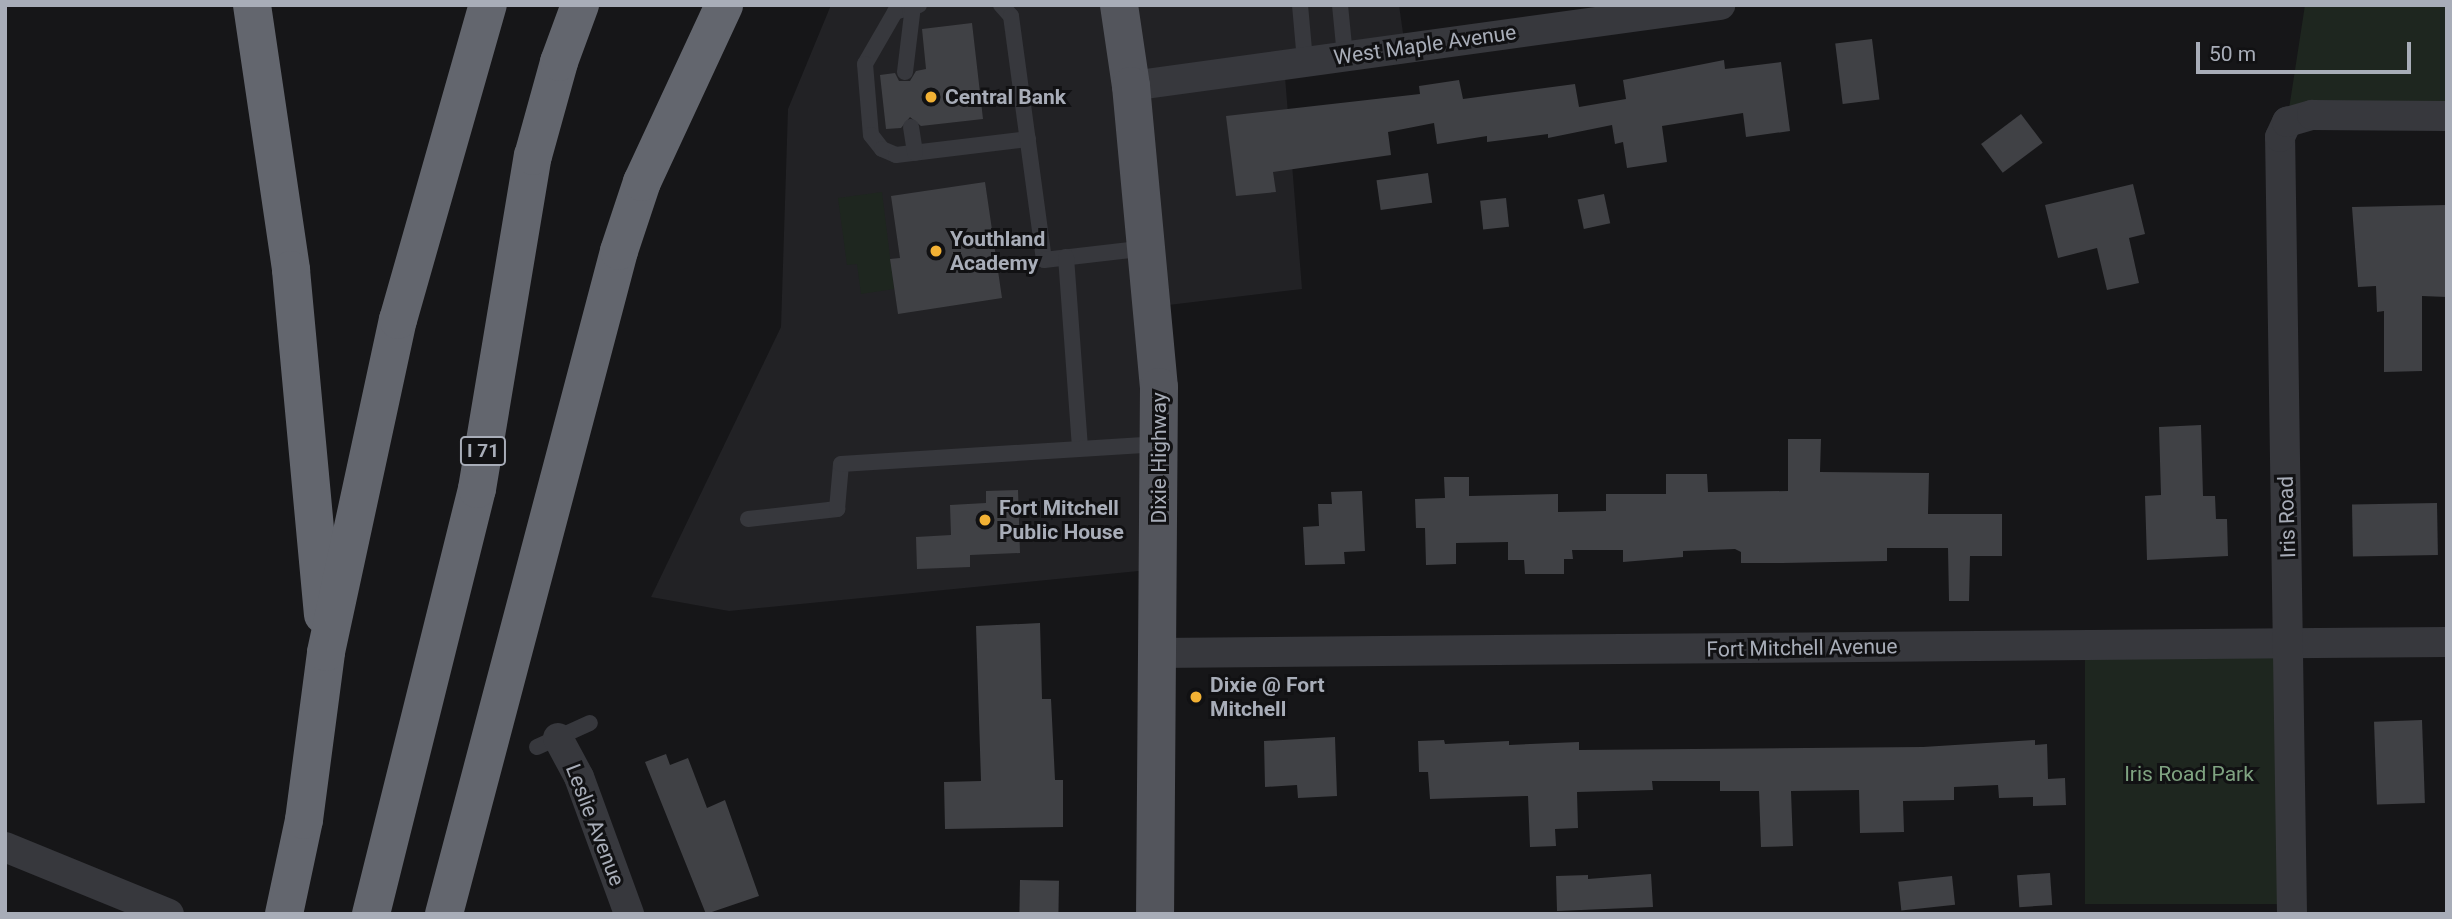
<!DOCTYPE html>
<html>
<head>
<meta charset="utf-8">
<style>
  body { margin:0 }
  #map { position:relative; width:2452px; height:919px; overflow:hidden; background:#161618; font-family:Roboto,sans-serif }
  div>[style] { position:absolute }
  .built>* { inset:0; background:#222225 }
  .green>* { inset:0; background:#1e261f; transform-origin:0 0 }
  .building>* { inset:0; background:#404145; transform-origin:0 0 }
  .lane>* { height:16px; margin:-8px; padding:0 8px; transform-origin:8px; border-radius:8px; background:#37383d }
  .street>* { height:30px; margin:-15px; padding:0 15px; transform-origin:15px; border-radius:15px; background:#37383d }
  .primary>* { height:38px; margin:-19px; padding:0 19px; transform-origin:19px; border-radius:19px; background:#53555c }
  .highway>* { height:38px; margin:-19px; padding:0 19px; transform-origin:19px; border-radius:19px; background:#63666e }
  .dots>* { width:19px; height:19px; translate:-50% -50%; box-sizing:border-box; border:4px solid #111113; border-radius:50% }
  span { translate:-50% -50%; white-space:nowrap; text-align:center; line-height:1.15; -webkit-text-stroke:6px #111113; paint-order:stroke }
  .shield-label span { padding:2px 5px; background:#111113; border:2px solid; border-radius:5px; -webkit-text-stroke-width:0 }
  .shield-label { font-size:19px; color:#a8adb8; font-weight:700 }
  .street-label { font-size:21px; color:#a8adb8 }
  .poi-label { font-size:21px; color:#a8adb8; font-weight:700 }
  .left { translate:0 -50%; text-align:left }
  .park-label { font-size:21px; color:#7fa381 }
  .frame { position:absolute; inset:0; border:7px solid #a8adb8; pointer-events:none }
  .scale { position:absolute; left:2196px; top:42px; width:215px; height:32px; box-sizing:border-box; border:4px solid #a8adb8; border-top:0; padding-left:9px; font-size:21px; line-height:24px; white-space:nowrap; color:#a8adb8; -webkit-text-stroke:5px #111113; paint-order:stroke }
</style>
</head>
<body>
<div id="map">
  <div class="built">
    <div style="clip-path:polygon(831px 5px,1399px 5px,1405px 47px,1284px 64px,1302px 289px,1152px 307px,1159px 569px,729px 611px,651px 597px,781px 327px,788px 109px)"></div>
  </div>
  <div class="green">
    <div style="clip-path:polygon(2305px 5px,2447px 5px,2447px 116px,2287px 122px)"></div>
    <div style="clip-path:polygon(882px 192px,894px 289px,861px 294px,857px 264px,847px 265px,838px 198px)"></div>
    <div style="left:2291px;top:644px;width:260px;height:206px;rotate:90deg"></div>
  </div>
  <div class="building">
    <div style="clip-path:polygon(972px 23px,983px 119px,921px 126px,910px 117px,901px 128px,886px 129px,880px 75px,895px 73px,899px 81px,910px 81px,916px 71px,926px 69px,922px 29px)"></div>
    <div style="left:1872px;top:39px;width:61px;height:37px;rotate:83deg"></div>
    <div style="clip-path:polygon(1724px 60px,1725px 69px,1781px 62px,1790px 131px,1746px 137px,1743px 113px,1662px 126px,1667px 162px,1627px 168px,1623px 142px,1615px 144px,1612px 125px,1548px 138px,1548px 134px,1487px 142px,1487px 136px,1437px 144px,1434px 123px,1388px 132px,1391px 155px,1273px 172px,1276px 192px,1236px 196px,1226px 116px,1420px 94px,1419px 86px,1459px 80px,1463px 99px,1575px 84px,1579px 107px,1626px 99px,1623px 80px)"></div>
    <div style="left:2021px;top:114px;width:36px;height:50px;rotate:53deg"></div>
    <div style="left:1428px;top:173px;width:30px;height:52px;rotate:82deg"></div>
    <div style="clip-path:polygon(985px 182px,1002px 298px,898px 314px,890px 259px,900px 258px,891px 196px)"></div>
    <div style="clip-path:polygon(2133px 184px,2145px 234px,2129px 238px,2139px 283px,2107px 290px,2097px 248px,2058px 258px,2045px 205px)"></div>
    <div style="left:1604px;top:194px;width:30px;height:27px;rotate:78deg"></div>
    <div style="left:1506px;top:198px;width:29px;height:26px;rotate:84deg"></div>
    <div style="clip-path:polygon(2447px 205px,2447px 297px,2422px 296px,2422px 371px,2384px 372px,2384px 311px,2377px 312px,2376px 286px,2358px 287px,2352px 207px)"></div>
    <div style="clip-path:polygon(2201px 425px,2203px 496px,2215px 496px,2216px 519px,2227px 519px,2228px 556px,2147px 560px,2145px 496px,2161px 495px,2159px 427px)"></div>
    <div style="clip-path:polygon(1788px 439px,1821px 439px,1820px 472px,1929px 473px,1928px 514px,2002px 514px,2002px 556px,1970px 556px,1969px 601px,1949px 601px,1948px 548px,1887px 548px,1887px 561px,1782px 563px,1741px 563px,1741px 552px,1735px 549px,1683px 551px,1683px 557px,1623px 562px,1623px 550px,1572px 550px,1573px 559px,1564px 559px,1564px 574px,1525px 574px,1524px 560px,1508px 560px,1508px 542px,1456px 543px,1456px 564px,1426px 565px,1425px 528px,1416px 528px,1415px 499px,1445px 498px,1444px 477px,1469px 477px,1469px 496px,1558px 494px,1558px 512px,1606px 511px,1606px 494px,1666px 494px,1666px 474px,1707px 474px,1708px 492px,1788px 491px)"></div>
    <div style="clip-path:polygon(1018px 490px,1020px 553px,970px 555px,970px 567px,917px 569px,916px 537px,951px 535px,950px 505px,986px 503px,986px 491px)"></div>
    <div style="clip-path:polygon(1362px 491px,1365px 551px,1344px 552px,1345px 564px,1305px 565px,1303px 527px,1319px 526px,1318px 504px,1332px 504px,1331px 492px)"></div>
    <div style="left:2437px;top:503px;width:52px;height:85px;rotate:89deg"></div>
    <div style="clip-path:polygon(1040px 623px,1042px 699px,1051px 699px,1055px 780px,1063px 780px,1063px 827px,945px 829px,944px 782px,981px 781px,976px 626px)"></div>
    <div style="left:2422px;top:720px;width:83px;height:48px;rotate:88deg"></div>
    <div style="clip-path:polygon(1335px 737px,1337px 796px,1298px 798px,1297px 785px,1265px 787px,1264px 741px)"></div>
    <div style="clip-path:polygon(1444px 740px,1445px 744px,1509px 741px,1509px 745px,1579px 742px,1579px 750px,1923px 747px,2035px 740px,2035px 745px,2047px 744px,2048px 779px,2065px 778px,2066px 805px,2033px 806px,2033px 797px,1999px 798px,1998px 785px,1954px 787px,1954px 800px,1903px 801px,1904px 832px,1860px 833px,1859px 790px,1791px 791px,1793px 846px,1761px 847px,1759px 791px,1720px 791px,1720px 781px,1652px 781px,1653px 790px,1577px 792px,1578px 828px,1555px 829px,1556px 846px,1530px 847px,1528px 796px,1430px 799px,1428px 772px,1419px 772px,1418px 741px)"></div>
    <div style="clip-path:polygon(666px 754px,670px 765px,688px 758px,707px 808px,725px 800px,759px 896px,706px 914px,645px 762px)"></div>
    <div style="left:2050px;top:873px;width:32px;height:33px;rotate:86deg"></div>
    <div style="clip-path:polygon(1651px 874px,1653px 907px,1557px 911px,1556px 876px,1588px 875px,1588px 879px)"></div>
    <div style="left:1952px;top:876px;width:29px;height:54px;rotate:84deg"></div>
    <div style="left:1020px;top:880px;width:39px;height:34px;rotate:1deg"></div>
  </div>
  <div class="lane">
    <div style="left:919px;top:5px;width:25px;rotate:164deg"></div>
    <div style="left:895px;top:12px;width:60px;rotate:120deg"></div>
    <div style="left:865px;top:64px;width:71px;rotate:85.2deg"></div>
    <div style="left:871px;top:135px;width:18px;rotate:52deg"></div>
    <div style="left:882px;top:149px;width:15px;rotate:23deg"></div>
    <div style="left:896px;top:155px;width:133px;rotate:-6.9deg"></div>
    <div style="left:1001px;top:5px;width:15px;rotate:48deg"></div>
    <div style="left:1011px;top:16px;width:246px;rotate:82.3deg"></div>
    <div style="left:1044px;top:260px;width:104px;rotate:-6.6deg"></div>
    <div style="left:1300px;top:5px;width:56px;rotate:84.9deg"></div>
    <div style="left:1340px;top:5px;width:51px;rotate:84.4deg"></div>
    <div style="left:905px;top:72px;width:66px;rotate:-83.1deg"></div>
    <div style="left:911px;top:127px;width:26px;rotate:81deg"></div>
    <div style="left:1066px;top:257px;width:192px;rotate:85.8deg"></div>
    <div style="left:748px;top:519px;width:90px;rotate:-6.4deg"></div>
    <div style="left:837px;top:509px;width:45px;rotate:-84.9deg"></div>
    <div style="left:841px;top:464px;width:319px;rotate:-3.6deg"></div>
    <div style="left:537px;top:747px;width:58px;rotate:-24.4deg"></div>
  </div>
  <div class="street">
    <div style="left:1131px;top:86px;width:595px;rotate:-7.83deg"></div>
    <div style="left:1157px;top:653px;width:1290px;rotate:-0.49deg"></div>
    <div style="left:558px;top:738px;width:44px;rotate:61.7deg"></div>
    <div style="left:579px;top:777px;width:146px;rotate:69.9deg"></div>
    <div style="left:5px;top:847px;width:177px;rotate:22.2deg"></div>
    <div style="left:2292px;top:914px;width:777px;rotate:-90.88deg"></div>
    <div style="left:2280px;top:137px;width:17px;rotate:-65deg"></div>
    <div style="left:2287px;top:122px;width:26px;rotate:-16deg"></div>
    <div style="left:2312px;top:115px;width:135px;rotate:0.4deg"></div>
  </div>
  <div class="primary">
    <div style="left:1119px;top:5px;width:82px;rotate:81.6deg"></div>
    <div style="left:1131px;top:86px;width:302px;rotate:84.7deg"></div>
    <div style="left:1159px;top:387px;width:527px;rotate:90.43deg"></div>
  </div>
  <div class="highway">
    <div style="left:252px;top:5px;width:268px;rotate:81.6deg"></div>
    <div style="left:291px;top:270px;width:346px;rotate:84.7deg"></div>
    <div style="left:284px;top:914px;width:96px;rotate:-78deg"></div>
    <div style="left:304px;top:820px;width:169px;rotate:-82.5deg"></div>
    <div style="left:326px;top:652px;width:340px;rotate:-77.8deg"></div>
    <div style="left:398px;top:320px;width:328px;rotate:-74.1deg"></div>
    <div style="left:371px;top:914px;width:438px;rotate:-76deg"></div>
    <div style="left:477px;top:489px;width:338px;rotate:-80.5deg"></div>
    <div style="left:533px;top:156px;width:98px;rotate:-74.5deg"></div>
    <div style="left:559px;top:62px;width:61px;rotate:-69.8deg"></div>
    <div style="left:444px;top:914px;width:686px;rotate:-75.21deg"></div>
    <div style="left:619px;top:251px;width:73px;rotate:-71.6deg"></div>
    <div style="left:642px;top:182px;width:195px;rotate:-65.1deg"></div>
  </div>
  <div class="dots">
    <div style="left:931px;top:97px;background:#f2b134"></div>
    <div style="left:936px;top:251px;background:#f2b134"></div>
    <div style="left:985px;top:520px;background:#f2b134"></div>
    <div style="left:1196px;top:697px;background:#f2b134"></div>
  </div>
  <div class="shield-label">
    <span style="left:483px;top:451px">I 71</span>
  </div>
  <div class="street-label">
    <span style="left:1425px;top:45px;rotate:-8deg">West Maple Avenue</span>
    <span style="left:1159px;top:458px;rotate:-90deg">Dixie Highway</span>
    <span style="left:2287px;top:517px;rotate:-92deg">Iris Road</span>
    <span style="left:1802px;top:648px;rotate:-1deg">Fort Mitchell Avenue</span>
    <span style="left:595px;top:825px;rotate:69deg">Leslie Avenue</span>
  </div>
  <div class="poi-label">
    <span class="left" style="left:945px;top:97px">Central Bank</span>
    <span class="left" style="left:950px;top:251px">Youthland<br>Academy</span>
    <span class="left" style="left:999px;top:520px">Fort Mitchell<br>Public House</span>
    <span class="left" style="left:1210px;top:697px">Dixie @ Fort<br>Mitchell</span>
  </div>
  <div class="park-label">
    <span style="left:2189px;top:774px">Iris Road Park</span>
  </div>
  <div class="frame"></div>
  <div class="scale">50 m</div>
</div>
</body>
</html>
